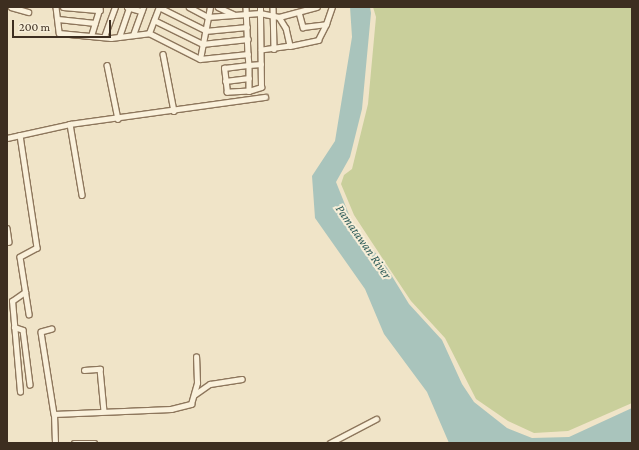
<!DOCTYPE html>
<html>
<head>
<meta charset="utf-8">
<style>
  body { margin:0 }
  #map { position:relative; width:639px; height:450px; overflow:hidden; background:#f0e4c8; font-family:"Crimson Pro",serif }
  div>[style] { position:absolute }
  .green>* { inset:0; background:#c9cf9b }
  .water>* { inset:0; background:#a9c4bc }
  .roads { filter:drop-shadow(1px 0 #8d765c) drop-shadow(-1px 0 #8d765c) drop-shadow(0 1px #8d765c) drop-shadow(0 -1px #8d765c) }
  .minor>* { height:4.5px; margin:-2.25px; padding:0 2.25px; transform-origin:2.25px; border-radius:2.25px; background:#faf1dc }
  span { translate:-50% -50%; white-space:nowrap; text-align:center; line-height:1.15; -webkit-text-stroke:4px #f7eed8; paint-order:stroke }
  .water-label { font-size:13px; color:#2f5d5a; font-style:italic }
  .frame { position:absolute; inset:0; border:8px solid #3d2e20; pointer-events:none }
  .scale { position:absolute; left:12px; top:20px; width:99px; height:18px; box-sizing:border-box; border:2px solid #3d2e20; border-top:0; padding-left:5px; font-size:12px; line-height:14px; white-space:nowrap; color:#3d2e20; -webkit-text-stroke:3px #f7eed8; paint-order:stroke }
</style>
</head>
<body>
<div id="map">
  <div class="green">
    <div style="clip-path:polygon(373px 7px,632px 7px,632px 403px,568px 431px,534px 433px,508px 421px,476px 399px,445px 338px,411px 301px,371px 241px,354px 215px,341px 184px,344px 175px,352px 169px,368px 104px,376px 17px)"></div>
  </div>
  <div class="water">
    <div style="clip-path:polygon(350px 7px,370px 7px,371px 13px,362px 109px,350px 157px,336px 182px,352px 222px,387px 268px,409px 304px,442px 340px,462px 384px,474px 402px,507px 428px,532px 438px,569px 437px,632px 408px,632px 443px,449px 443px,427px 392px,384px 334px,365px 289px,315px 218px,312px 176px,335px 141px,352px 37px)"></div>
  </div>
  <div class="roads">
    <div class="minor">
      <div style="left:11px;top:7px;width:18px;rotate:16deg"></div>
      <div style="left:56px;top:7px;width:26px;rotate:83deg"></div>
      <div style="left:59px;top:33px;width:52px;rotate:5.5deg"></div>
      <div style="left:111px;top:38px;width:38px;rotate:-7deg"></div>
      <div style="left:149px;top:33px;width:57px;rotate:27deg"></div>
      <div style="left:200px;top:59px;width:53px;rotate:-79.1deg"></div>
      <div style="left:63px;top:7px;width:37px;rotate:5deg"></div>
      <div style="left:127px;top:7px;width:15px;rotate:16deg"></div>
      <div style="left:159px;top:7px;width:51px;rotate:26.6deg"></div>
      <div style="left:189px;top:7px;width:21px;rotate:28deg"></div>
      <div style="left:208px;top:17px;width:52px;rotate:-4.4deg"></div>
      <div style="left:260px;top:13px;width:6px;rotate:-90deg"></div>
      <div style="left:218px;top:7px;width:17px;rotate:25deg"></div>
      <div style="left:246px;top:7px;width:47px;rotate:87.6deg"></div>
      <div style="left:248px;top:54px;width:11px;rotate:85deg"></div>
      <div style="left:249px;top:65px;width:26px;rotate:90deg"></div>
      <div style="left:249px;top:91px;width:22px;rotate:177deg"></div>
      <div style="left:227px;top:92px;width:24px;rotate:-97deg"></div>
      <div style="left:224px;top:68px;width:25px;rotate:-7deg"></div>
      <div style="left:249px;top:65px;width:12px;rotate:-5deg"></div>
      <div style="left:273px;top:7px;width:42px;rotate:88.6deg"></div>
      <div style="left:299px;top:12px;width:16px;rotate:75deg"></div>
      <div style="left:303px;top:27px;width:23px;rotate:-7deg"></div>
      <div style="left:326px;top:24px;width:18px;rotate:-71deg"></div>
      <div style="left:279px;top:17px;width:39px;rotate:-15deg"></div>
      <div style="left:58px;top:19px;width:37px;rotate:6deg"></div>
      <div style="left:154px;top:20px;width:55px;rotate:26.1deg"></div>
      <div style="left:205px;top:31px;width:42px;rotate:-5.4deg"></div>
      <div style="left:149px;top:33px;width:28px;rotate:-69deg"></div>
      <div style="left:133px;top:35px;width:30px;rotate:-70deg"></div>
      <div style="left:91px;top:36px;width:30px;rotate:-73deg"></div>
      <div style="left:104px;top:37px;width:32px;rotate:-70deg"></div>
      <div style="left:119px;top:37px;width:31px;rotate:-71deg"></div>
      <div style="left:202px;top:44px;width:46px;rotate:-6.2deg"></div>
      <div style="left:290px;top:46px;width:29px;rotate:-12deg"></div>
      <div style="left:318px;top:40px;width:18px;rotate:-63deg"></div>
      <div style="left:163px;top:54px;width:58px;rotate:79.1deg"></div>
      <div style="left:200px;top:59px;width:48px;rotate:-5.9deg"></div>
      <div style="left:107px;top:65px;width:55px;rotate:78.5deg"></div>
      <div style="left:225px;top:81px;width:24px;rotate:-7deg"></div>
      <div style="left:249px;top:91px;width:13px;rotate:-18deg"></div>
      <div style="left:261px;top:87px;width:74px;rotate:-90.8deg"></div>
      <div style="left:260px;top:13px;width:19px;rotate:12deg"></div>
      <div style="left:279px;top:17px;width:13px;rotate:58deg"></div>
      <div style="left:286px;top:28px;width:18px;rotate:77deg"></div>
      <div style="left:290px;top:46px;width:29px;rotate:172deg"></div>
      <div style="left:70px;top:124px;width:72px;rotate:80.4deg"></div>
      <div style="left:20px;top:135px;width:114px;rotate:81.4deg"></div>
      <div style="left:37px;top:248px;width:19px;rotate:152deg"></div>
      <div style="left:20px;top:257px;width:58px;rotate:81deg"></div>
      <div style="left:7px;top:138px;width:65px;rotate:-12.5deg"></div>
      <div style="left:70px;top:124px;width:197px;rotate:-7.9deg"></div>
      <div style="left:7px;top:228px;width:14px;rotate:82deg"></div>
      <div style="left:14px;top:327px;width:9px;rotate:18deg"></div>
      <div style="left:23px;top:330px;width:55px;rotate:82.7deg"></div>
      <div style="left:52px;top:329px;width:11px;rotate:165deg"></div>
      <div style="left:41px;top:332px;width:83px;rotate:81deg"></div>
      <div style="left:84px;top:370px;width:16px;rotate:-4deg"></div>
      <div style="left:100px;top:369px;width:42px;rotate:84.6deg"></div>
      <div style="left:20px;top:392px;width:91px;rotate:-95deg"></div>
      <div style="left:12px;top:301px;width:16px;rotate:-35deg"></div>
      <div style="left:194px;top:395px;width:19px;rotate:-35deg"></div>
      <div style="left:210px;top:384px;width:32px;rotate:-9deg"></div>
      <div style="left:55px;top:443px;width:29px;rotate:-92deg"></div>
      <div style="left:54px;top:414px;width:117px;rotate:-2.4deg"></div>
      <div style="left:171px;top:409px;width:21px;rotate:-14deg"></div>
      <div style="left:191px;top:404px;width:22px;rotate:-74deg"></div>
      <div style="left:197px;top:383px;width:26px;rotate:-92deg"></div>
      <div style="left:74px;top:443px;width:21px"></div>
      <div style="left:330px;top:443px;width:52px;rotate:-27.6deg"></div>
    </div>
  </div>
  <div class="water-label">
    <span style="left:363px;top:242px;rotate:55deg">Pamatawan River</span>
  </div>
  <div class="frame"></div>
  <div class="scale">200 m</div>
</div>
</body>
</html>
